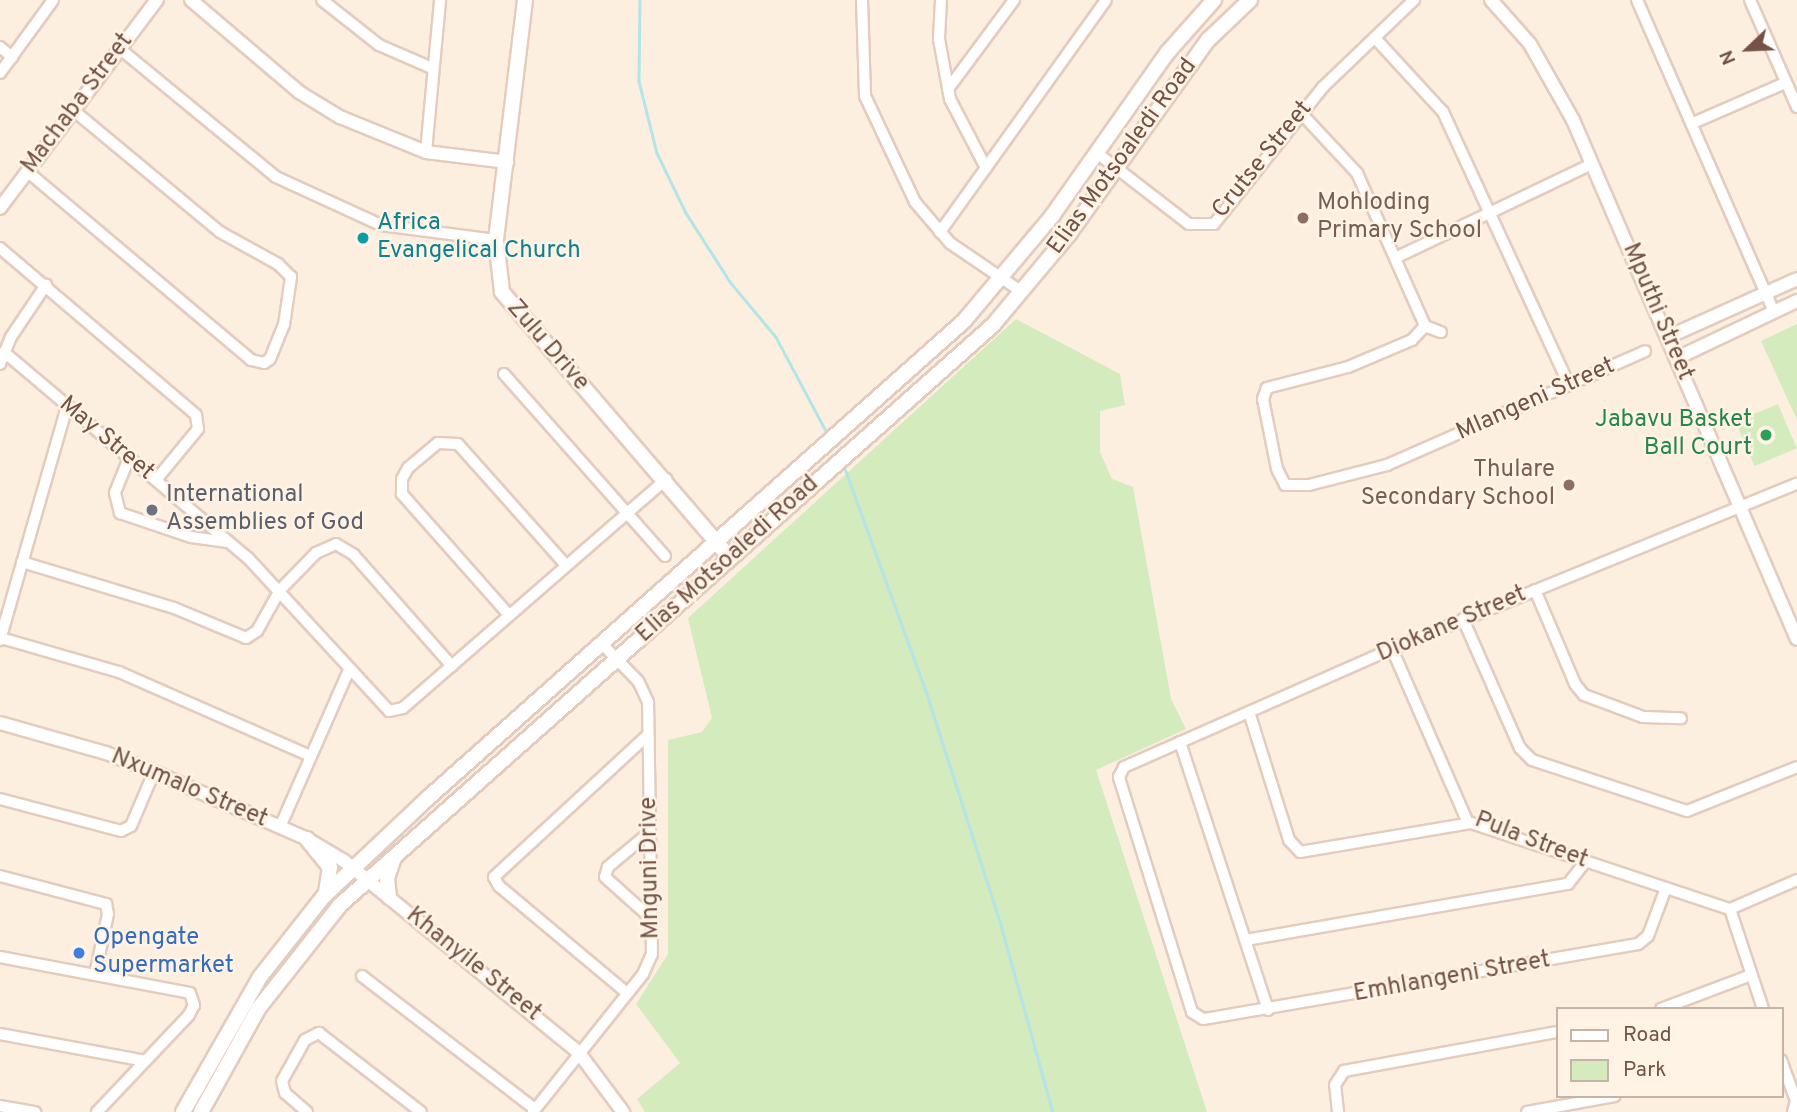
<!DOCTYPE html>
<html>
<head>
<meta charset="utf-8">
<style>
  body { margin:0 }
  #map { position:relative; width:1797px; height:1112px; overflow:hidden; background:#fdefdf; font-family:Overpass,sans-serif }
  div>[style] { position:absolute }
  .green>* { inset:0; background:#d3ebbd; transform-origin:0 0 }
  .stream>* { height:2.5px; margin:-1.25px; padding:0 1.25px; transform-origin:1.25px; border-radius:1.25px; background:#b3e4e7 }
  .roads { filter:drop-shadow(2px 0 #e3ccbe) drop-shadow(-2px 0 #e3ccbe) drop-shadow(0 2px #e3ccbe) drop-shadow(0 -2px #e3ccbe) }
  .minor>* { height:10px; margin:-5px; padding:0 5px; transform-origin:5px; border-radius:5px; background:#fff }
  .tertiary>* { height:12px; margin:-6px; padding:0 6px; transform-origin:6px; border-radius:6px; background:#fff }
  .secondary>* { height:14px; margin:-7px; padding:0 7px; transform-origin:7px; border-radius:7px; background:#fff }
  .dots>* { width:19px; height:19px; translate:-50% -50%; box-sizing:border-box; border:4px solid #fff3e6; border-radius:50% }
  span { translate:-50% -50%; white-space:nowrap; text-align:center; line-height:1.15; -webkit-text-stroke:5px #fff3e6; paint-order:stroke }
  .street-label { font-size:24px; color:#745346 }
  .education-label { font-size:24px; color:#785e54 }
  .left { translate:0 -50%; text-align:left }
  .right { translate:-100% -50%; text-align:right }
  .culture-label { font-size:24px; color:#0d838f }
  .leisure-label { font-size:24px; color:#27864d }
  .worship-label { font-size:24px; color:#5b616d }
  .shop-label { font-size:24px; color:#366cbe }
  .legend { position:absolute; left:1556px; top:1007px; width:228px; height:91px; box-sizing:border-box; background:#fff3e6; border:2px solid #c7b3a6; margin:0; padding:9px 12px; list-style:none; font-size:21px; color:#745346 }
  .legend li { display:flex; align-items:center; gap:14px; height:35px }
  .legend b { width:35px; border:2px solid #c7b3a6 }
  .north { position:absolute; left:1713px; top:14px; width:70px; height:70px; -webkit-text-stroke:5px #fff3e6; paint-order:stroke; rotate:247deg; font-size:19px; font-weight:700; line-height:28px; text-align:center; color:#745346 }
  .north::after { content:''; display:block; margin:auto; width:24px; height:32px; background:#745346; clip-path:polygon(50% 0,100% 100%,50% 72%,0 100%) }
</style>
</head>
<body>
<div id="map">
  <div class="green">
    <div style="clip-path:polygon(1016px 319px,1120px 374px,1125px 405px,1100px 411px,1100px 452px,1112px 479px,1133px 487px,1171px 699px,1186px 729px,1096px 770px,1207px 1112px,645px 1112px,637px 1099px,680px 1063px,636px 1004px,668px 954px,668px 740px,702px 732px,712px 718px,688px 618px)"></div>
    <div style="clip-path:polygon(1797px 324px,1797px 420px,1761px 341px)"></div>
    <div style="left:1778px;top:404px;width:48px;height:46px;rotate:67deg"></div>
  </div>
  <div class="stream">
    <div style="left:640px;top:0;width:81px;rotate:90.7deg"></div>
    <div style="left:639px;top:81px;width:74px;rotate:76deg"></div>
    <div style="left:657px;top:153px;width:67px;rotate:64.2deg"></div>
    <div style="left:686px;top:213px;width:83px;rotate:57.3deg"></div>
    <div style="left:731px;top:283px;width:70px;rotate:50.2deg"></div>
    <div style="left:776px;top:337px;width:111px;rotate:62deg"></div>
    <div style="left:844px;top:466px;width:236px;rotate:70deg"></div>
    <div style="left:925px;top:688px;width:249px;rotate:72.2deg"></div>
    <div style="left:1001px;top:925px;width:194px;rotate:74.5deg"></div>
  </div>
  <div class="roads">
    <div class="minor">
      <div style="left:322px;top:0;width:73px;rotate:38.3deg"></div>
      <div style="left:379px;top:45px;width:58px;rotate:23.5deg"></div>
      <div style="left:862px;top:0;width:96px;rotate:88.2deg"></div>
      <div style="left:865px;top:96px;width:117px;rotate:64.7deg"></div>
      <div style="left:915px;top:202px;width:54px;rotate:49.5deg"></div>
      <div style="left:950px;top:243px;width:87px;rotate:34.2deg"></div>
      <div style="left:941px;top:0;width:39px;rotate:93deg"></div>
      <div style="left:939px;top:39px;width:61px;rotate:79.6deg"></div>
      <div style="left:950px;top:99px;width:78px;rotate:62.4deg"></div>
      <div style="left:1637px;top:0;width:341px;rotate:66.3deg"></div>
      <div style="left:1750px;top:0;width:117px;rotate:66.3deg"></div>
      <div style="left:1375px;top:38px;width:100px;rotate:47.4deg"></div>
      <div style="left:1443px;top:112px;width:301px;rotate:65.2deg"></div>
      <div style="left:0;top:47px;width:16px;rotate:40deg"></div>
      <div style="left:119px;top:48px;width:203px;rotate:39.4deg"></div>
      <div style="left:276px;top:177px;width:115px;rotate:24.6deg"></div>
      <div style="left:381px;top:225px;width:116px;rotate:7.4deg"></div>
      <div style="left:0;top:73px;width:90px;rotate:-54deg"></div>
      <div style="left:948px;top:89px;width:111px;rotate:-53.4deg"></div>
      <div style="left:1301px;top:113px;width:82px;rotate:47deg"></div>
      <div style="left:1357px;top:173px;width:167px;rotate:66deg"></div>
      <div style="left:1425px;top:326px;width:19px;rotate:133deg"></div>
      <div style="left:1412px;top:340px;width:69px;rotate:157.1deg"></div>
      <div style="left:1348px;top:367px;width:84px;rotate:165.5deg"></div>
      <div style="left:1267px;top:388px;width:12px;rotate:110deg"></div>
      <div style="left:1263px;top:399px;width:71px;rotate:78.7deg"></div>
      <div style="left:1277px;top:469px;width:18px;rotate:63deg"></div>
      <div style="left:1285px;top:485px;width:24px"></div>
      <div style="left:1309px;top:485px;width:81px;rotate:-14.4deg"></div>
      <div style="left:1387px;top:465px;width:282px;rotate:-23.8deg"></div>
      <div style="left:1693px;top:123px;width:100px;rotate:-23.5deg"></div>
      <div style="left:426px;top:152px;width:153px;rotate:-84.7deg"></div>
      <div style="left:1097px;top:153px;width:116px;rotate:37.7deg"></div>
      <div style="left:1189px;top:224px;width:25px"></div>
      <div style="left:1214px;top:224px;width:175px;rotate:-51.5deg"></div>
      <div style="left:1323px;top:87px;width:126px;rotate:-43.7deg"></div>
      <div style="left:28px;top:172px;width:292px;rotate:40.1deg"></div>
      <div style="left:251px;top:360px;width:13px;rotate:13deg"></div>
      <div style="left:264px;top:363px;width:7px;rotate:-34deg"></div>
      <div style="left:270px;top:359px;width:37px;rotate:-68deg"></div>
      <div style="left:284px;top:325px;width:49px;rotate:-81.7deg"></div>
      <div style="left:291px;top:277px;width:18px;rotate:-135deg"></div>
      <div style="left:278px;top:264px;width:66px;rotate:-151.1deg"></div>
      <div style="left:220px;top:232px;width:190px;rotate:-140.3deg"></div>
      <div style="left:940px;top:232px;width:285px;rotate:-54.4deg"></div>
      <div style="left:0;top:248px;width:257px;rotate:40.4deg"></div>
      <div style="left:196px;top:415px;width:14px;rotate:82deg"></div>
      <div style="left:198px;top:429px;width:66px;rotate:129.5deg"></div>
      <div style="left:1397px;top:257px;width:216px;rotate:-25.5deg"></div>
      <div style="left:1425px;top:326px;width:17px;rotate:21deg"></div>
      <div style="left:4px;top:352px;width:319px;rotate:40.2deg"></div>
      <div style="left:248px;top:558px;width:208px;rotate:47.3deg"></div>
      <div style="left:389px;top:711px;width:14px;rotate:-12deg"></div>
      <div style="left:403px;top:708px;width:349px;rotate:-41deg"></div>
      <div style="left:0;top:364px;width:29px;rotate:-68deg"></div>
      <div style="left:11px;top:337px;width:63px;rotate:-56.1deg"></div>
      <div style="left:504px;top:374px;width:243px;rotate:48.5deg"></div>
      <div style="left:129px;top:458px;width:38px;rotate:112deg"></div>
      <div style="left:115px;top:493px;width:21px;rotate:76deg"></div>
      <div style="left:120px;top:513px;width:75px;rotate:18.7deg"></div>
      <div style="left:191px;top:537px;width:37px;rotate:8deg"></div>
      <div style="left:22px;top:562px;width:159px;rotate:16.8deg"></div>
      <div style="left:174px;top:608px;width:78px;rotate:22.6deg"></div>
      <div style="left:246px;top:638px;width:13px;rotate:-32deg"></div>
      <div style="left:257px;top:631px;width:47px;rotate:-60.7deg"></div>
      <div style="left:280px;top:590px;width:52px;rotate:-45.8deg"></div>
      <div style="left:316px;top:553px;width:22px;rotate:-24deg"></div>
      <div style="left:336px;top:544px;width:21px;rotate:31deg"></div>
      <div style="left:354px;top:555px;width:148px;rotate:48.6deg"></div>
      <div style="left:1535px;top:590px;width:102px;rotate:66.9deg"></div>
      <div style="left:1575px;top:684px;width:14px;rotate:51deg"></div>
      <div style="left:1584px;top:695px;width:63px;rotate:20.4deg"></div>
      <div style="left:1643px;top:717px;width:38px;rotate:2deg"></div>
      <div style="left:509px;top:615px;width:162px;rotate:-131.5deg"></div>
      <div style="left:402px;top:494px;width:15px;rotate:-90deg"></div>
      <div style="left:402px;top:479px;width:13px;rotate:-61deg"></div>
      <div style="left:408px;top:468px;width:39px;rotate:-40deg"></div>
      <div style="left:438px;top:443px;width:20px;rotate:3deg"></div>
      <div style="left:458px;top:444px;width:161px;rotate:48.3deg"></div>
      <div style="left:1463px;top:619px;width:141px;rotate:66.2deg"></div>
      <div style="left:1520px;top:748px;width:17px;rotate:45deg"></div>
      <div style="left:1532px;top:760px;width:163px;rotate:18.2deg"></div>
      <div style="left:1687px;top:811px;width:118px;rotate:-21.8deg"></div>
      <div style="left:1px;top:638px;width:123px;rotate:16.1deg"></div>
      <div style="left:119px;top:672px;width:209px;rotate:23.7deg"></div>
      <div style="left:0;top:640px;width:243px;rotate:-74deg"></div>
      <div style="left:1392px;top:649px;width:190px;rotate:66.4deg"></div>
      <div style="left:1249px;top:712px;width:134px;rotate:72.6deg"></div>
      <div style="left:1289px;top:840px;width:16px;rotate:47deg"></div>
      <div style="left:1300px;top:852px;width:173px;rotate:-9.6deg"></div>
      <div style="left:1471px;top:823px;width:273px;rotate:18.4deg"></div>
      <div style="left:1730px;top:909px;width:73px;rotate:-23.4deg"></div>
      <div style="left:1180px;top:742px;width:282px;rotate:71.8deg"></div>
      <div style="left:0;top:799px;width:125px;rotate:14.8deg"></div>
      <div style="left:121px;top:831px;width:11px;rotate:-27deg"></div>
      <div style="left:131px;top:826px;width:59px;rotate:-66.9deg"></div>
      <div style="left:280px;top:827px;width:171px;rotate:-66.3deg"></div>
      <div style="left:650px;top:832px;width:55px;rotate:140.2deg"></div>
      <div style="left:608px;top:867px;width:10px;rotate:107deg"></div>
      <div style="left:605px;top:877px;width:64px;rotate:41.9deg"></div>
      <div style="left:0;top:876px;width:110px;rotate:14.8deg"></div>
      <div style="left:106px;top:904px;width:10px;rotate:79deg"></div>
      <div style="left:108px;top:914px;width:61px;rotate:102.2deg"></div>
      <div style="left:1666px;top:888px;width:51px;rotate:110.6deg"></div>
      <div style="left:1648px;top:936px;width:13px;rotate:141deg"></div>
      <div style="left:1638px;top:944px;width:441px;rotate:170.2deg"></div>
      <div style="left:1203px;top:1019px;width:13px;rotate:-148deg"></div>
      <div style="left:1192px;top:1012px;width:246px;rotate:-107.3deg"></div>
      <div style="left:1119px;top:777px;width:11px;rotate:-63deg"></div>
      <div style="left:1124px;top:767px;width:293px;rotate:-23.8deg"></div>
      <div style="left:1392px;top:649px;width:437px;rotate:-22.2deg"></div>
      <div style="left:1730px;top:909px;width:105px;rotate:71.7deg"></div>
      <div style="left:1246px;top:940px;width:327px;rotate:-9.9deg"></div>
      <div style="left:1568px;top:884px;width:28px;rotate:-52deg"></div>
      <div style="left:0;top:957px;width:193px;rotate:10.7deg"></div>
      <div style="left:190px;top:993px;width:13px;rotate:72deg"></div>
      <div style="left:194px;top:1005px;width:11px;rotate:117deg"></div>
      <div style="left:189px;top:1015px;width:134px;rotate:133.5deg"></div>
      <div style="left:362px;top:976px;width:218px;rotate:37.6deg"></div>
      <div style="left:627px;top:993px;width:167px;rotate:-140.1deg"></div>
      <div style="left:499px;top:886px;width:10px;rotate:-119deg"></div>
      <div style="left:494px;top:877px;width:209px;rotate:-42.7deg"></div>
      <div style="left:1661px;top:1009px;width:96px;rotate:-20.7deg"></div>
      <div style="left:0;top:1034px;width:147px;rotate:10.5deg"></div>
      <div style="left:1781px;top:1060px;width:44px;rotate:69.9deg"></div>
      <div style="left:1796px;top:1101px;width:11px;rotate:105deg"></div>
      <div style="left:0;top:1106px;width:36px;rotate:10deg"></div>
      <div style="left:307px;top:1112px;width:29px;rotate:-139deg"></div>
      <div style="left:285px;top:1093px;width:12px;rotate:-104deg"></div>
      <div style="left:282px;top:1081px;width:47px;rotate:-60.7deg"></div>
      <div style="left:305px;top:1040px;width:16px;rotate:-27deg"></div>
      <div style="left:319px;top:1033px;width:129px;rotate:37.8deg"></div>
      <div style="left:533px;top:1112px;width:176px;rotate:-51.4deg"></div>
      <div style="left:643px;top:974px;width:22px;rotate:-66deg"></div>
      <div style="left:652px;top:954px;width:252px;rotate:-90.9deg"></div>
      <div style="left:648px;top:702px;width:23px;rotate:-115deg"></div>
      <div style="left:638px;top:681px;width:53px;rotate:-134.2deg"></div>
      <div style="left:1338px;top:1112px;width:27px;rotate:-96deg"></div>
      <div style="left:1335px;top:1085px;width:17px;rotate:-57deg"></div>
      <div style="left:1344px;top:1071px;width:217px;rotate:-10.4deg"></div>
      <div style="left:1527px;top:1112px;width:89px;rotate:-10.3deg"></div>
    </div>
    <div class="tertiary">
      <div style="left:191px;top:0;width:142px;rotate:40.4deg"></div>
      <div style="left:299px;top:92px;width:48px;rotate:31.4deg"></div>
      <div style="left:340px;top:117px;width:93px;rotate:22.1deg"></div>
      <div style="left:426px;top:152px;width:82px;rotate:7deg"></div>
      <div style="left:1491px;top:0;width:59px;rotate:48.4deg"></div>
      <div style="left:1530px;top:44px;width:87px;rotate:60.5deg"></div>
      <div style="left:1573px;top:120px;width:565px;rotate:66.66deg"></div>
      <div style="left:0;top:208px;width:261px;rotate:-53deg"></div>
      <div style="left:1668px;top:337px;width:141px;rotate:-24.2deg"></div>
      <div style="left:1677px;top:358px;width:133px;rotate:-25.4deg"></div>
      <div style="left:0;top:723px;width:110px;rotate:15.8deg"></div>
      <div style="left:106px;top:753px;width:52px;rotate:21.6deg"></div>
      <div style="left:154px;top:772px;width:167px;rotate:23.6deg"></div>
      <div style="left:307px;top:839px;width:43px;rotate:30.7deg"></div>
      <div style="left:344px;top:861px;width:303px;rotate:39.2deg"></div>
      <div style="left:579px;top:1053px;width:74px;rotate:53.3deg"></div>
    </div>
    <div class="secondary">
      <div style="left:525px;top:0;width:242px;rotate:96.9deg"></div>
      <div style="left:496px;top:240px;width:52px;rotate:83.4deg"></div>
      <div style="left:502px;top:292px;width:350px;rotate:49.4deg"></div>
      <div style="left:307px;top:839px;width:36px;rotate:51deg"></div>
      <div style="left:330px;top:867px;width:24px;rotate:99deg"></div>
      <div style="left:389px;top:897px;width:19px;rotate:-96deg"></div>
      <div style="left:387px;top:878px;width:21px;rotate:-71deg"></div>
      <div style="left:183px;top:1112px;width:155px;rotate:-60.3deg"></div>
      <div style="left:260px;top:977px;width:103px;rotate:-51.7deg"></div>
      <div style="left:324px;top:896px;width:144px;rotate:-43.3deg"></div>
      <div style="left:429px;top:797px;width:716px;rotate:-41.66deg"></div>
      <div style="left:964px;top:321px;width:137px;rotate:-50deg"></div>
      <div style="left:1052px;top:216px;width:199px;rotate:-54.8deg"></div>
      <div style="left:1167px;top:53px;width:71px;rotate:-48.4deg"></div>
      <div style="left:201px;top:1112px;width:118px;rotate:-61deg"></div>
      <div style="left:258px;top:1009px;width:132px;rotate:-51.7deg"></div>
      <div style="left:340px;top:905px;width:873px;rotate:-41.61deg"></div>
      <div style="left:993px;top:325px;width:119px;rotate:-50.1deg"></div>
      <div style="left:1069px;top:234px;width:239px;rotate:-54.4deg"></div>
      <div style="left:1208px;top:40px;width:58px;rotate:-43.6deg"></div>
    </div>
  </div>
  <div class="dots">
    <div style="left:1303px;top:218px;background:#8d6e63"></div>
    <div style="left:363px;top:238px;background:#0f9aa8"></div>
    <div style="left:1766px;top:435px;background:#2e9e5b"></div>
    <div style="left:1569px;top:485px;background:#8d6e63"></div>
    <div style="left:152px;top:510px;background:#6b7280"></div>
    <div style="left:79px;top:953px;background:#3f7fe0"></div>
  </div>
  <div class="street-label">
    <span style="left:78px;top:104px;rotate:-53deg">Machaba Street</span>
    <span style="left:1123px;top:157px;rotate:-54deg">Elias Motsoaledi Road</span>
    <span style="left:1263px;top:160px;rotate:-51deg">Crutse Street</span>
    <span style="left:1657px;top:312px;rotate:67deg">Mputhi Street</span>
    <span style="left:547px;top:346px;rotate:49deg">Zulu Drive</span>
    <span style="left:1536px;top:400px;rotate:-24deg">Mlangeni Street</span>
    <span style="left:106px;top:439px;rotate:40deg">May Street</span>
    <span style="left:728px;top:560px;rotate:-42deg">Elias Motsoaledi Road</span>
    <span style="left:1452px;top:625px;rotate:-23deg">Diokane Street</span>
    <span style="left:189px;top:789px;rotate:23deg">Nxumalo Street</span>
    <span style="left:1531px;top:841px;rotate:21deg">Pula Street</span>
    <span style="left:651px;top:868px;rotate:-91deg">Mnguni Drive</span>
    <span style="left:473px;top:965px;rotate:39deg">Khanyile Street</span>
    <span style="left:1452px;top:978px;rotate:-10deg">Emhlangeni Street</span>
  </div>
  <div class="education-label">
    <span class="left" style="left:1317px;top:218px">Mohloding<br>Primary School</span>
    <span class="right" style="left:1555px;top:485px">Thulare<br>Secondary School</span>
  </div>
  <div class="culture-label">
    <span class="left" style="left:377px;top:238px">Africa<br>Evangelical Church</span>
  </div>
  <div class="leisure-label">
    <span class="right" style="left:1752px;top:435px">Jabavu Basket<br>Ball Court</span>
  </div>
  <div class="worship-label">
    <span class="left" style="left:166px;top:510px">International<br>Assemblies of God</span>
  </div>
  <div class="shop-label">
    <span class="left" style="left:93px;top:953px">Opengate<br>Supermarket</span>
  </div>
  <ul class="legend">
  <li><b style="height:9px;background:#fff"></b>Road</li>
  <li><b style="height:19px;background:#d3ebbd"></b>Park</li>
  </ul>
  <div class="north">N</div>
</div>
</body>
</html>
